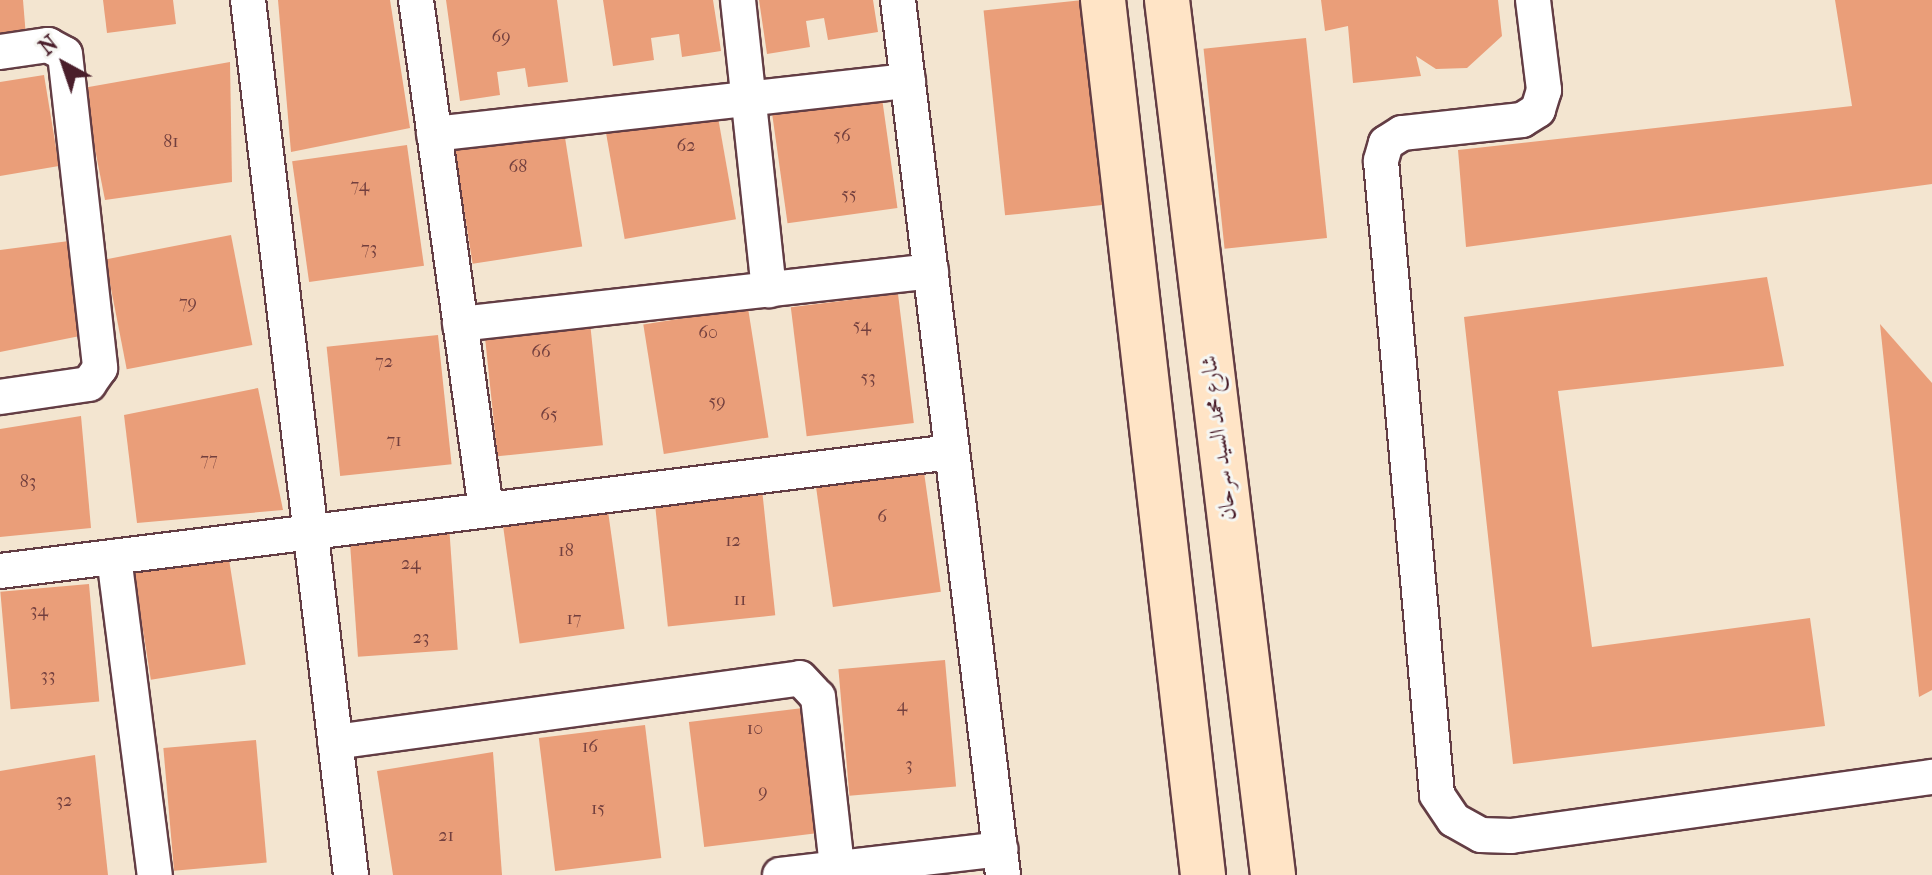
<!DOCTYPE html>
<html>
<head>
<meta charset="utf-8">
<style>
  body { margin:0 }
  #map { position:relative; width:1932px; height:875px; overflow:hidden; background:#f3e5d0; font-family:"IM FELL French Canon",Amiri,serif }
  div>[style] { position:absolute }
  .building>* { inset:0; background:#ea9e79; transform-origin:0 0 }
  .roads { filter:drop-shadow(2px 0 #633d44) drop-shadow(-2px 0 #633d44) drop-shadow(0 2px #633d44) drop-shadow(0 -2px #633d44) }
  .street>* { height:34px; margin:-17px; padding:0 17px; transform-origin:17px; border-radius:17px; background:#fff }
  .secondary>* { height:44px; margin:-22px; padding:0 22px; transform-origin:22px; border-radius:22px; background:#ffe4c6 }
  span { translate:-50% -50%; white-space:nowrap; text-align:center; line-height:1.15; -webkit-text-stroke:6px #f6f6f2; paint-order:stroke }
  .number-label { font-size:18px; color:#723f3e }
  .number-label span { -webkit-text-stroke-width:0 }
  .street-label { font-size:22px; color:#4a1f2b }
  .north { position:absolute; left:24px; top:24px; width:80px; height:80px; -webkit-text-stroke:6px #f6f6f2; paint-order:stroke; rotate:320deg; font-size:22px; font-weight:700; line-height:32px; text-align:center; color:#4a1f2b }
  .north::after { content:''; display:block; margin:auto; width:28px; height:36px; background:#4a1f2b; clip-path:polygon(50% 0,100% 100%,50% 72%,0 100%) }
</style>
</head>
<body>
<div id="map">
  <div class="building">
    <div style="clip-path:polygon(0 0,23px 0,26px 37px,0 40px)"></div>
    <div style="clip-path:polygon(103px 0,173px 0,176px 24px,107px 33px)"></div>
    <div style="clip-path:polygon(278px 0,390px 0,410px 128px,291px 152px)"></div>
    <div style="clip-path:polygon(446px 0,557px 0,568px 82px,528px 87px,525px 68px,497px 72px,500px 95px,460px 101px)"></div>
    <div style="clip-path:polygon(603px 0,713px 0,721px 51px,682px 57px,679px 34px,651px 38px,654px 60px,613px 66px)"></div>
    <div style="clip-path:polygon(759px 0,873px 0,878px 32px,828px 40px,824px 18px,806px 21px,810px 47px,767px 54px)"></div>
    <div style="left:1083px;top:0;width:206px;height:100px;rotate:84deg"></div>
    <div style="clip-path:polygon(1321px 0,1498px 0,1502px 36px,1467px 68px,1436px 69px,1416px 56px,1421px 76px,1353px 83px,1348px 26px,1325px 31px)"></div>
    <div style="clip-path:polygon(1835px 0,1932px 0,1932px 184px,1466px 247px,1458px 150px,1852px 106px)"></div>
    <div style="left:1306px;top:38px;width:201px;height:103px;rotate:84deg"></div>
    <div style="clip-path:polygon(230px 62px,232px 182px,105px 200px,83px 88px)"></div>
    <div style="clip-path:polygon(44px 75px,59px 166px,0 176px,0 82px)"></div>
    <div style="left:882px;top:98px;width:111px;height:111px;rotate:82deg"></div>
    <div style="left:716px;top:106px;width:115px;height:113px;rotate:80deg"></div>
    <div style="left:563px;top:125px;width:123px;height:111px;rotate:81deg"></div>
    <div style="left:407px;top:145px;width:122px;height:116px;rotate:82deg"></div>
    <div style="left:231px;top:235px;width:112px;height:128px;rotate:79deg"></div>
    <div style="clip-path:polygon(69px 241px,80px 336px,0 352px,0 250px)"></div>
    <div style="clip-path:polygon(1767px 277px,1784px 366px,1558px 391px,1592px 647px,1810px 618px,1825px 726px,1513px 764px,1464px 317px)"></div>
    <div style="left:898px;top:294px;width:130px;height:108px;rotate:83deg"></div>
    <div style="left:748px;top:308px;width:131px;height:106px;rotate:81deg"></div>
    <div style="left:589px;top:313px;width:133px;height:106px;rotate:84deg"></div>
    <div style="clip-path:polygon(1880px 324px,1932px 383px,1932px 690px,1919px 697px)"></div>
    <div style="left:438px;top:335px;width:130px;height:112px;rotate:84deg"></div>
    <div style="clip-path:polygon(258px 388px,283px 510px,137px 523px,124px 415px)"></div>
    <div style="clip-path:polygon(81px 416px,91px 528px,0 537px,0 429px)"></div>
    <div style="left:924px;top:472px;width:121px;height:109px;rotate:82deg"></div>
    <div style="left:762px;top:489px;width:127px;height:108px;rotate:84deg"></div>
    <div style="left:607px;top:504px;width:126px;height:106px;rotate:82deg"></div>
    <div style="left:449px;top:525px;width:125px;height:100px;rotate:86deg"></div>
    <div style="left:228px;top:553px;width:113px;height:96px;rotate:81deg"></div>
    <div style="left:89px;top:584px;width:118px;height:89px;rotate:85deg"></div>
    <div style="left:945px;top:660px;width:127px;height:107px;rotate:85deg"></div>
    <div style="left:803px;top:708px;width:126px;height:115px;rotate:83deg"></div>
    <div style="left:645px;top:725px;width:134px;height:107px;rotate:83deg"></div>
    <div style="left:256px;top:740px;width:123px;height:93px;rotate:85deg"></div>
    <div style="clip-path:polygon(493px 752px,502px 875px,393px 875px,377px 771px)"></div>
    <div style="clip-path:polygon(95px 755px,108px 875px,0 875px,0 771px)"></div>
  </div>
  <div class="roads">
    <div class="street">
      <div style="left:248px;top:0;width:881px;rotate:83.29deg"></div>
      <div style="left:416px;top:0;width:515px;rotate:82.18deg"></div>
      <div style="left:738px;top:0;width:292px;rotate:83.9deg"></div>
      <div style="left:898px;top:0;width:881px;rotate:83.16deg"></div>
      <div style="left:1533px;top:0;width:91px;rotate:83deg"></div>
      <div style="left:1544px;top:90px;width:21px;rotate:107deg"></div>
      <div style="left:1538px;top:110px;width:19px;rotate:148deg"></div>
      <div style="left:1522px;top:120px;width:121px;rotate:173.8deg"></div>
      <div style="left:1402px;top:133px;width:19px;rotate:148deg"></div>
      <div style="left:1386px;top:143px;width:19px;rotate:106deg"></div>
      <div style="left:1381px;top:161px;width:636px;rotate:84.95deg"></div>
      <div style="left:1437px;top:795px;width:30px;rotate:56deg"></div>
      <div style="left:1454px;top:820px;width:31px;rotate:29deg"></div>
      <div style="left:1481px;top:835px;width:30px;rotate:2deg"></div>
      <div style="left:1511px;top:836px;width:425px;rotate:-8deg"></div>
      <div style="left:0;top:52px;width:49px;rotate:-8.3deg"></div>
      <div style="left:48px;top:45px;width:19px;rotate:28deg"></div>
      <div style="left:65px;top:54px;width:316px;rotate:83.6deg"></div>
      <div style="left:100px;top:368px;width:19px;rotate:125deg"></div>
      <div style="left:89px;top:384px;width:90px;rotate:171.7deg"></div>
      <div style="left:434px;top:134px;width:477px;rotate:-6.4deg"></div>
      <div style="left:460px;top:324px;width:474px;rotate:-6.4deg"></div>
      <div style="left:114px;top:557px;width:321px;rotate:82.7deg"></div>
      <div style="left:0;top:571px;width:959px;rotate:-7.13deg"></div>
      <div style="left:335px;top:742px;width:469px;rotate:-7.8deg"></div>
      <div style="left:800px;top:678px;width:26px;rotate:47deg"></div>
      <div style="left:818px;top:697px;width:179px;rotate:83.6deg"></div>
      <div style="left:780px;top:875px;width:222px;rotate:-6.7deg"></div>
    </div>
    <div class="secondary">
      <div style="left:1103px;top:0;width:881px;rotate:83.48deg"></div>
      <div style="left:1167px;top:0;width:881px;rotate:83.09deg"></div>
    </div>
  </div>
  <div class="number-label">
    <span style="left:501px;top:37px">69</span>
    <span style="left:842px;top:136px">56</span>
    <span style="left:171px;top:142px">81</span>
    <span style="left:686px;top:146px">62</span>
    <span style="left:518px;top:167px">68</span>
    <span style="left:360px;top:186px">74</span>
    <span style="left:849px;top:195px">55</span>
    <span style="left:369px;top:249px">73</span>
    <span style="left:188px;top:303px">79</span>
    <span style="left:862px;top:326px">54</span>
    <span style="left:708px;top:333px">60</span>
    <span style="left:541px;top:352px">66</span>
    <span style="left:384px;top:362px">72</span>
    <span style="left:868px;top:378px">53</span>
    <span style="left:717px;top:402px">59</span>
    <span style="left:549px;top:415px">65</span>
    <span style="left:394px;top:441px">71</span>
    <span style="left:209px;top:460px">77</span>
    <span style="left:28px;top:482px">83</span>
    <span style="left:882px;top:517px">6</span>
    <span style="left:733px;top:541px">12</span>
    <span style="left:566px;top:551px">18</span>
    <span style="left:411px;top:564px">24</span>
    <span style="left:740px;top:600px">11</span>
    <span style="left:39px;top:611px">34</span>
    <span style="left:574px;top:619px">17</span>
    <span style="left:421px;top:638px">23</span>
    <span style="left:48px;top:676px">33</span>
    <span style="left:902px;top:706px">4</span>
    <span style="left:755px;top:729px">10</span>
    <span style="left:590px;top:747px">16</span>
    <span style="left:909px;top:765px">3</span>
    <span style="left:763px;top:792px">9</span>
    <span style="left:64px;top:801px">32</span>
    <span style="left:598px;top:809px">15</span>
    <span style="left:446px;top:836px">21</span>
  </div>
  <div class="street-label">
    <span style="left:1219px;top:438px;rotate:-97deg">شارع محمد السيد سرحان</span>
  </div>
  <div class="north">N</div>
</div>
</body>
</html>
